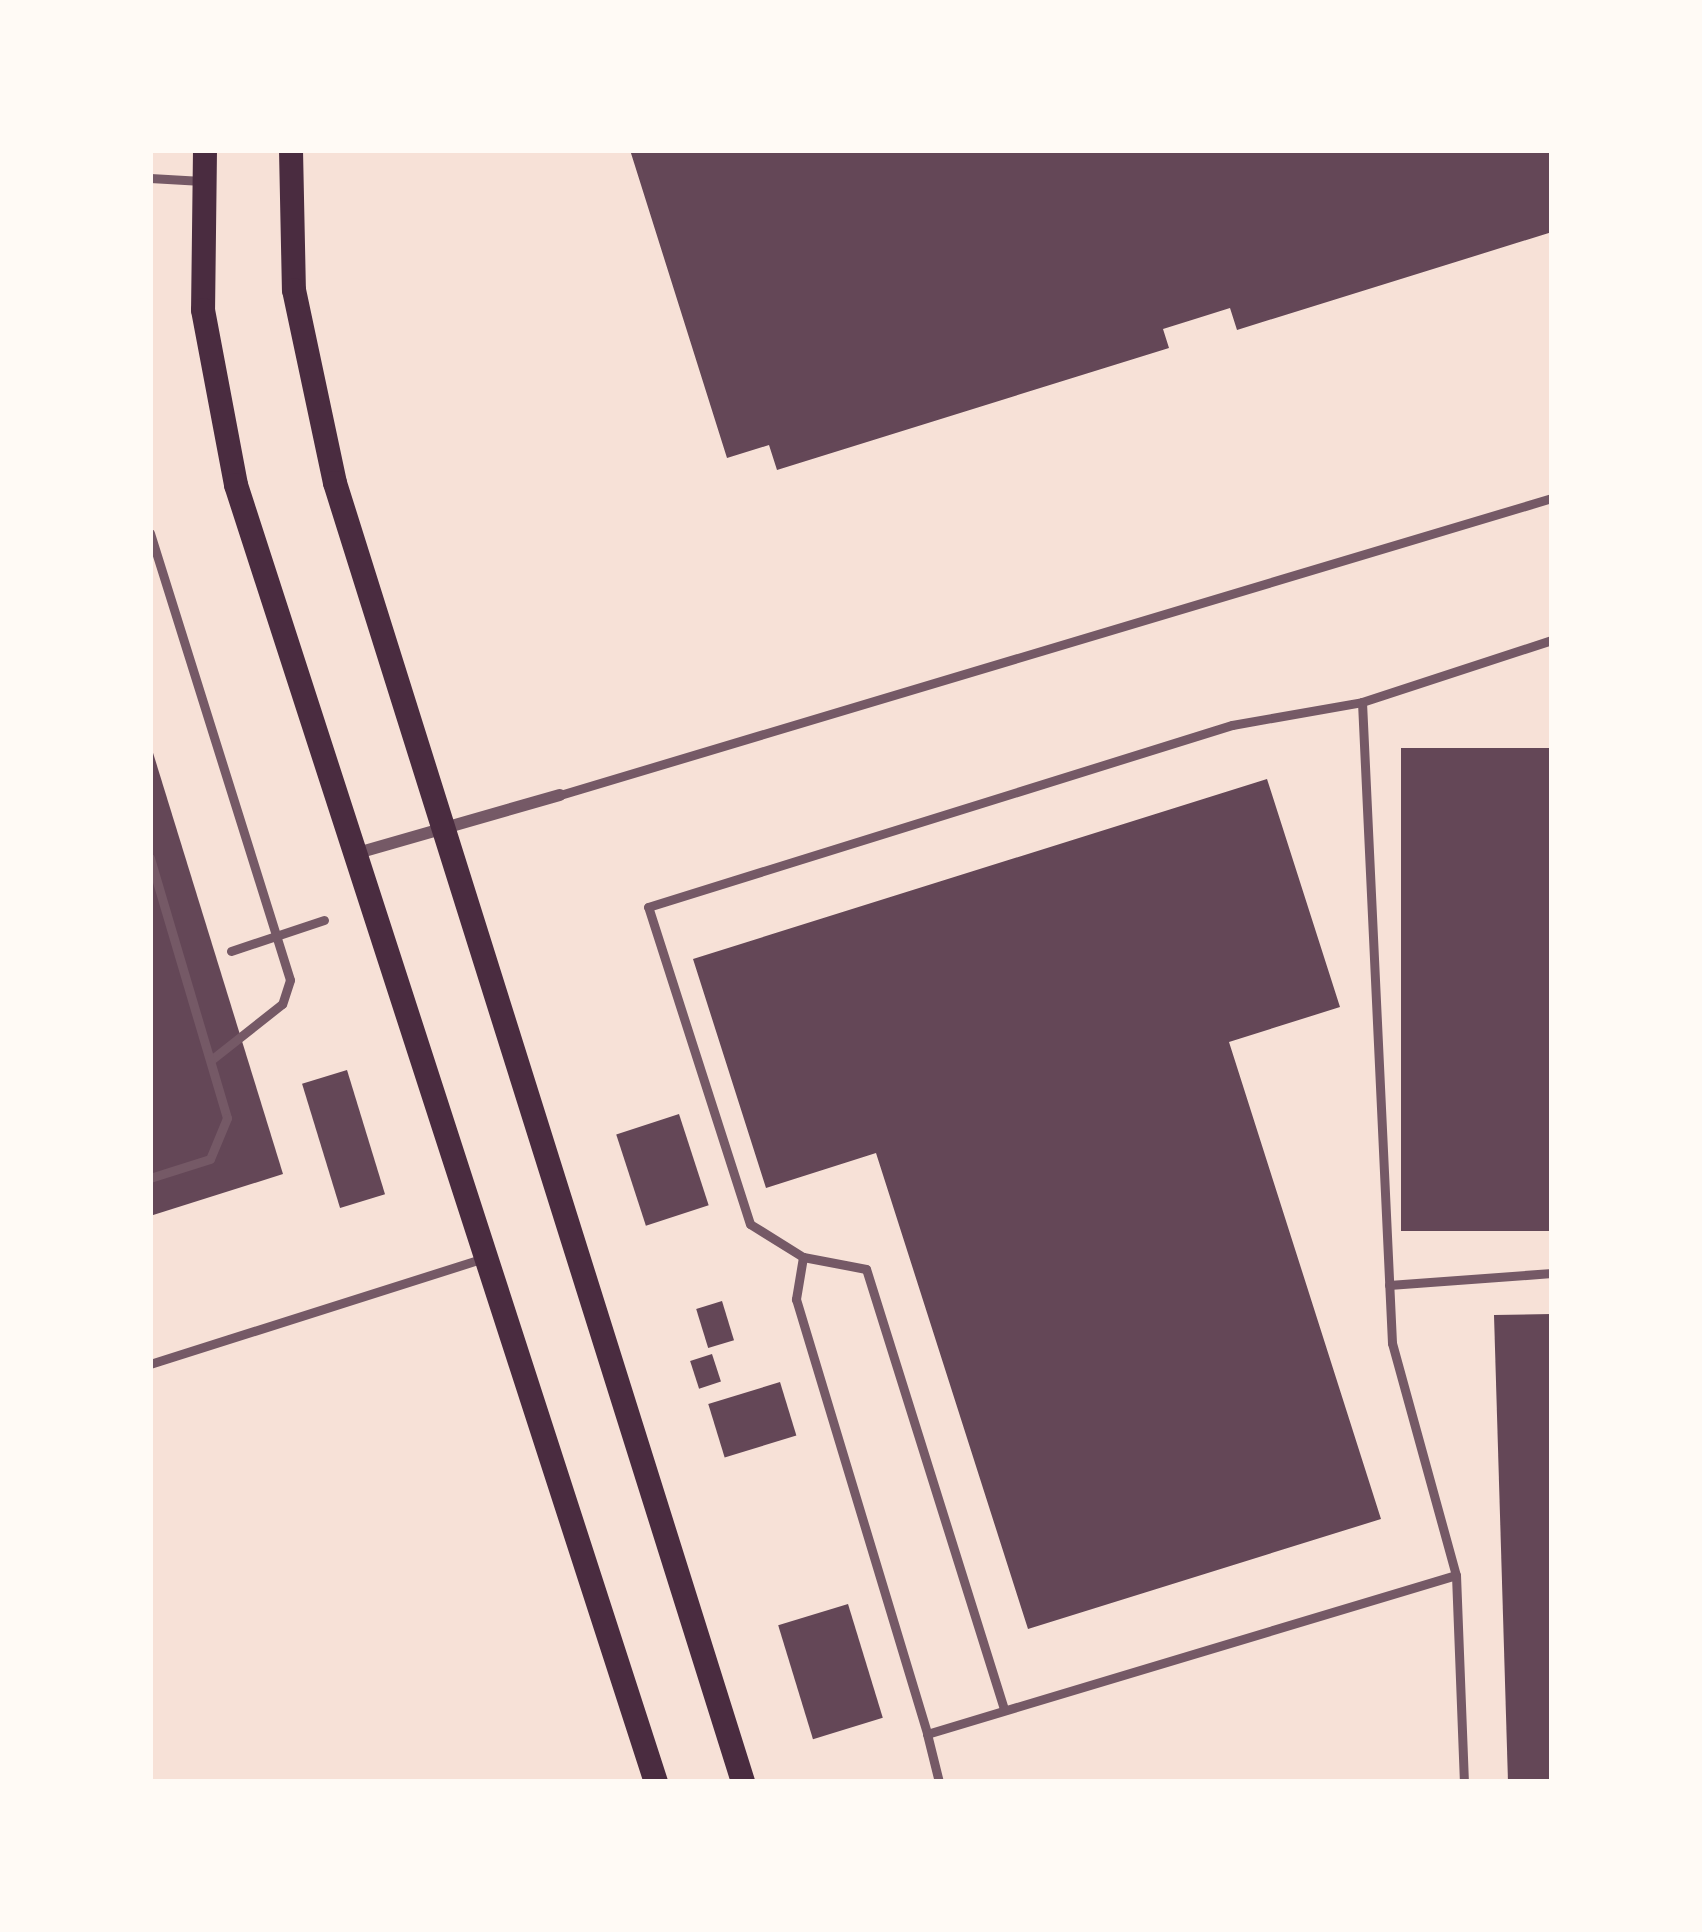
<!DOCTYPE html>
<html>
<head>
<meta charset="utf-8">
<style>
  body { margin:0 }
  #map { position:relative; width:1702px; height:1932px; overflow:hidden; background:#f7e1d7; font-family:"Exo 2",sans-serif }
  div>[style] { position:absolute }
  .building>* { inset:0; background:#644757; transform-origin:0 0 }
  .service>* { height:9px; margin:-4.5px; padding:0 4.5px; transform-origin:4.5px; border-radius:4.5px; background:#755966 }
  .minor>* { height:12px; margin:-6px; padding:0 6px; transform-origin:6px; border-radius:6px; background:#755966 }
  .secondary>* { height:24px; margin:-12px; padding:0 12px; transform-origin:12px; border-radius:12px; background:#4a2c40 }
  span { translate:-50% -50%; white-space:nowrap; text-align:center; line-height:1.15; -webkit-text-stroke:9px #fffaf5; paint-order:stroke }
  .frame { position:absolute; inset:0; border:153px solid #fffaf5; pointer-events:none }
</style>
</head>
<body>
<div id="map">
  <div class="building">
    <div style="clip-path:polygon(630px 150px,1552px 150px,1552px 232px,1237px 330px,1230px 308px,1195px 319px,1163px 329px,1169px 348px,777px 470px,769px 445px,727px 458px)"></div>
    <div style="clip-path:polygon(150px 743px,283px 1174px,150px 1216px)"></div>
    <div style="left:1552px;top:748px;width:483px;height:151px;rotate:90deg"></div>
    <div style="clip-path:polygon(1267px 779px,1340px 1007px,1229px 1042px,1381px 1519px,1028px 1629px,876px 1153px,766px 1188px,693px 959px)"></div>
    <div style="left:347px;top:1070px;width:130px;height:47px;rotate:73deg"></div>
    <div style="left:679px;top:1114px;width:96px;height:66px;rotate:72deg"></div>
    <div style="left:722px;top:1301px;width:41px;height:27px;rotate:73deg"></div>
    <div style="clip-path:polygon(1552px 1314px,1552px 1782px,1508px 1782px,1494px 1315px)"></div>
    <div style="left:712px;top:1354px;width:29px;height:23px;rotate:72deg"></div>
    <div style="left:780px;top:1382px;width:56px;height:75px;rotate:73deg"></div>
    <div style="left:848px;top:1604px;width:119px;height:73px;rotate:73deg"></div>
  </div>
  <div class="service">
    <div style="left:150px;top:178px;width:52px;rotate:3.3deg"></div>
    <div style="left:150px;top:533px;width:468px;rotate:72.6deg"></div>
    <div style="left:290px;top:980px;width:25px;rotate:108deg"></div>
    <div style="left:282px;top:1004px;width:90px;rotate:141.7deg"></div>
    <div style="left:1362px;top:702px;width:642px;rotate:87.32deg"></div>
    <div style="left:1392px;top:1343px;width:241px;rotate:74.6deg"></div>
    <div style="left:1456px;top:1575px;width:207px;rotate:87.8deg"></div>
    <div style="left:560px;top:795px;width:1036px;rotate:-16.67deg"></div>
    <div style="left:150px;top:858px;width:271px;rotate:73.5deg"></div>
    <div style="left:227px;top:1118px;width:44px;rotate:112.5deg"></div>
    <div style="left:210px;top:1159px;width:63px;rotate:162.4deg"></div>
    <div style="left:231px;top:951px;width:98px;rotate:-18.4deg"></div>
    <div style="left:803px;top:1257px;width:43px;rotate:99.5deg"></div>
    <div style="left:796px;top:1299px;width:454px;rotate:73.2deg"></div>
    <div style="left:1389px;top:1285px;width:163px;rotate:-4.2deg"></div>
    <div style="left:150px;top:1364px;width:348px;rotate:-17.6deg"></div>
    <div style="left:1004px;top:1709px;width:461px;rotate:-107.4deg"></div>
    <div style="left:866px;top:1269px;width:64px;rotate:-169.2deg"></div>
    <div style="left:803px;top:1257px;width:62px;rotate:-148.1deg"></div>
    <div style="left:750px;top:1224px;width:333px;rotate:-107.8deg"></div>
    <div style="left:648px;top:907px;width:612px;rotate:-17.31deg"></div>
    <div style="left:1232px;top:725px;width:132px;rotate:-10deg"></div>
    <div style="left:1362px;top:702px;width:200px;rotate:-18.1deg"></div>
    <div style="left:939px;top:1782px;width:49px;rotate:-104deg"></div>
    <div style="left:927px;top:1734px;width:552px;rotate:-16.73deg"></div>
  </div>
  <div class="minor">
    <div style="left:354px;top:854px;width:214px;rotate:-16deg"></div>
  </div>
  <div class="secondary">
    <div style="left:205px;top:150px;width:160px;rotate:90.7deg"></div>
    <div style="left:203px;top:310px;width:178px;rotate:79.3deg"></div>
    <div style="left:236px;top:485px;width:1363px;rotate:72.06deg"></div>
    <div style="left:291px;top:150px;width:140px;rotate:88.8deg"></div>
    <div style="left:294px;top:290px;width:197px;rotate:78deg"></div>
    <div style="left:335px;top:483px;width:1362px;rotate:72.56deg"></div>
  </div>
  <div class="frame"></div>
</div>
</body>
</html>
